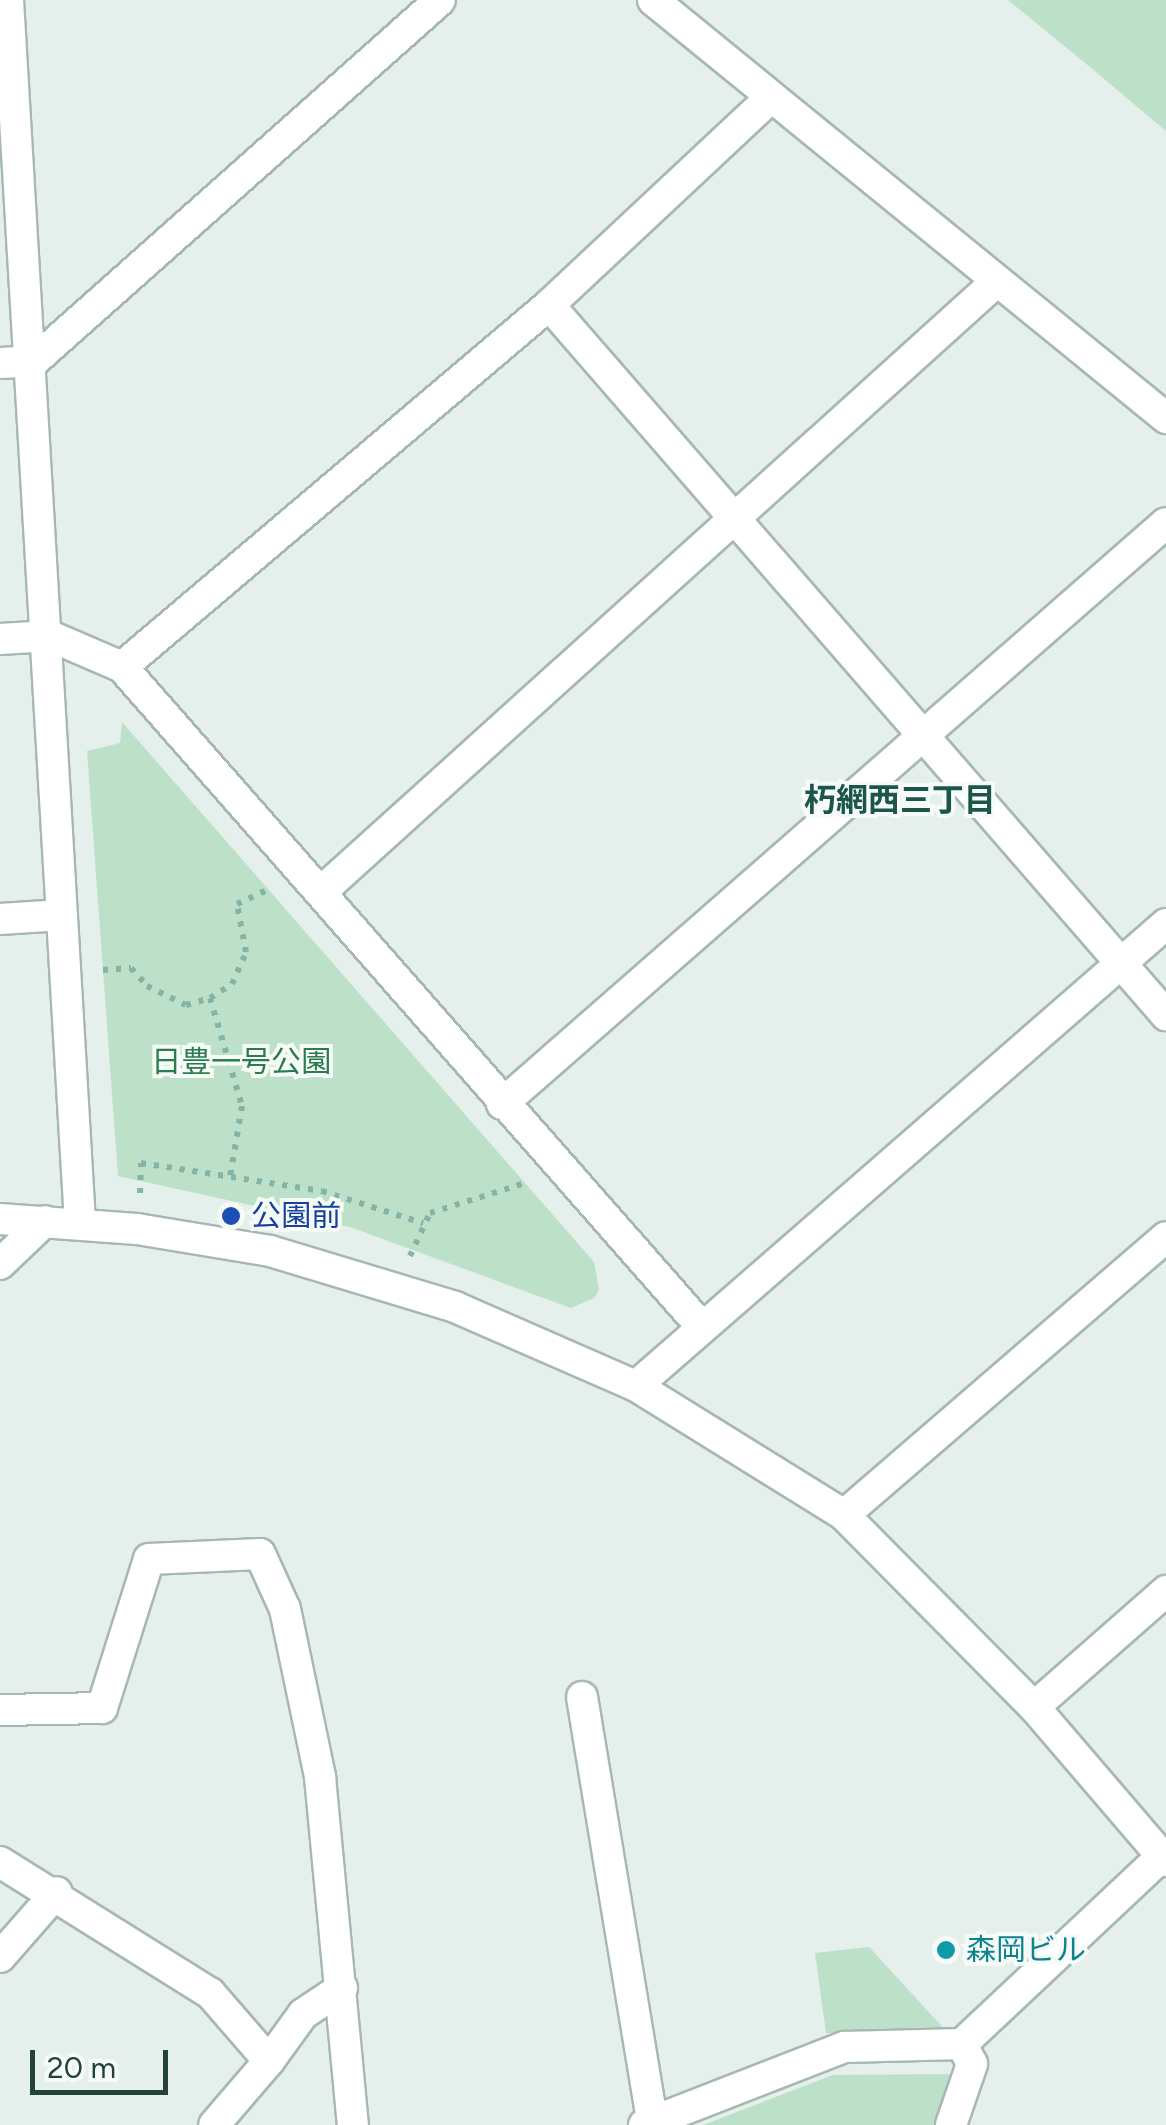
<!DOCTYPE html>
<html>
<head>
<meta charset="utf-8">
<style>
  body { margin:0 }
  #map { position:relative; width:1166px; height:2125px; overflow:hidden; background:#e5efeb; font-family:Figtree,"Noto Sans JP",sans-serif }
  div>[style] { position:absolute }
  .green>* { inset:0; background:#bce1c8 }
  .path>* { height:6px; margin-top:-3px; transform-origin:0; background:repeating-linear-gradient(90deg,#83b4a7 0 5px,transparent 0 13px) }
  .roads { filter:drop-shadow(2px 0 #a7b8b3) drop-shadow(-2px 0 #a7b8b3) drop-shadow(0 2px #a7b8b3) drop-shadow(0 -2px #a7b8b3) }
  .street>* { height:30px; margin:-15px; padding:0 15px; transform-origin:15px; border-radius:15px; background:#fff }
  .secondary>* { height:30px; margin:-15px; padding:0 15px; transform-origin:15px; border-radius:15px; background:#fff }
  .dots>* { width:28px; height:28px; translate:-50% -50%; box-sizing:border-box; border:5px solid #f6fbf8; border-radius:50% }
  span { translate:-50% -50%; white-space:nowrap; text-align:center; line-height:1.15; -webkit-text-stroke:8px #f6fbf8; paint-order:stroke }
  .park-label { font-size:30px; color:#297c4d }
  .transit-label { font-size:30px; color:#164399 }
  .left { translate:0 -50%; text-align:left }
  .culture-label { font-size:30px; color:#0d838f }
  .neighbourhood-label { font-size:32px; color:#1c564b; font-weight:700 }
  .scale { position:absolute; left:30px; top:2050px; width:138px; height:45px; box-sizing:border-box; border:5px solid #22423b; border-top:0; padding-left:12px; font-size:30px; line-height:35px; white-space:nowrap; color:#22423b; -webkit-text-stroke:8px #f6fbf8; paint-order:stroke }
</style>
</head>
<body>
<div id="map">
  <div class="green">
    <div style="clip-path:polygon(1008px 0,1166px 0,1166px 131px,1090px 67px)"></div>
    <div style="clip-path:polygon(122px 722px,594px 1262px,599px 1290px,594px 1298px,571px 1308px,350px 1227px,118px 1176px,87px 751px,120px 743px)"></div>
    <div style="clip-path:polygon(869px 1947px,948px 2033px,826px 2033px,815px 1953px)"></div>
    <div style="clip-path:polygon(956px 2074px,936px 2125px,703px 2125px,833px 2075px)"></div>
  </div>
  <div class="path">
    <div style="left:103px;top:970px;width:28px;rotate:-4deg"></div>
    <div style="left:131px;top:968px;width:24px;rotate:48deg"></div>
    <div style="left:147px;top:986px;width:43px;rotate:26deg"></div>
    <div style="left:186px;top:1005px;width:25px;rotate:-16deg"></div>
    <div style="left:210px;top:998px;width:26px;rotate:-32deg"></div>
    <div style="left:232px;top:984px;width:35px;rotate:-66deg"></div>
    <div style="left:246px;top:952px;width:49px;rotate:-100.6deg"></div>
    <div style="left:237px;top:904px;width:38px;rotate:-25deg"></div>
    <div style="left:210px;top:998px;width:113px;rotate:73.5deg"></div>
    <div style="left:242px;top:1106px;width:72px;rotate:99.6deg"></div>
    <div style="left:140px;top:1193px;width:30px;rotate:-88deg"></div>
    <div style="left:141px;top:1163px;width:183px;rotate:8.8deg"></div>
    <div style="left:322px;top:1191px;width:106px;rotate:17.6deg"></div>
    <div style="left:410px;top:1256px;width:47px;rotate:-65.1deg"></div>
    <div style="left:430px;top:1213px;width:100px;rotate:-17.5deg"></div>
  </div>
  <div class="roads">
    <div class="street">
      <div style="left:8px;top:0;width:1224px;rotate:86.63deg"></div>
      <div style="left:653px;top:0;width:662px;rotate:39.17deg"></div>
      <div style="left:549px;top:305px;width:941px;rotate:49.01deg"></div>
      <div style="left:0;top:363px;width:34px;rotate:-3deg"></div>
      <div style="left:34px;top:361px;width:543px;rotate:-41.64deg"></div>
      <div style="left:0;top:639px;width:50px;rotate:-3.4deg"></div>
      <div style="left:50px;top:636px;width:78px;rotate:23.3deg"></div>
      <div style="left:122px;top:667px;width:876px;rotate:48.7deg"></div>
      <div style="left:122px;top:667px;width:560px;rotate:-40.29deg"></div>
      <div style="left:549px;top:305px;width:300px;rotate:-43.1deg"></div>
      <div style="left:322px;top:891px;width:910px;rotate:-42.1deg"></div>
      <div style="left:0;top:919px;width:62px;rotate:-3.7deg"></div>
      <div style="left:502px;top:1104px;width:882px;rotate:-41.19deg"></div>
      <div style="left:0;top:1264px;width:62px;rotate:-43.7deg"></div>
      <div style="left:636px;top:1386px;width:703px;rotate:-41.08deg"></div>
      <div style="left:844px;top:1515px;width:425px;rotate:-40.8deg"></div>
      <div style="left:582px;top:1697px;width:431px;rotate:80.6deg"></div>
      <div style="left:1034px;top:1707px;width:176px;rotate:-41.3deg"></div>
      <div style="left:0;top:1710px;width:102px;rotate:-1.1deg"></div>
      <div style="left:102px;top:1708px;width:156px;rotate:-72.5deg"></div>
      <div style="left:149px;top:1559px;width:111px;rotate:-2.6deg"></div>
      <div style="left:260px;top:1554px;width:60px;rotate:65.6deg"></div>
      <div style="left:285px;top:1609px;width:172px;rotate:78.2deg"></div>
      <div style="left:320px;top:1777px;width:350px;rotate:84.6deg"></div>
      <div style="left:0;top:1862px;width:248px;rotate:32deg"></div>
      <div style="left:210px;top:1993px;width:90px;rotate:49.1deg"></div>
      <div style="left:269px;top:2061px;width:84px;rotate:130.7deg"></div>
      <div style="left:0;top:1957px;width:86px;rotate:-48.8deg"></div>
      <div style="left:269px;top:2061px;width:58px;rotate:-54.1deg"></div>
      <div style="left:303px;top:2014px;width:47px;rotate:-33.7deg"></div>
      <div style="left:644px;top:2125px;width:215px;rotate:-21.3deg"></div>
      <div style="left:844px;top:2047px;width:118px;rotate:-1.5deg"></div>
      <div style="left:962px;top:2044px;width:274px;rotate:-43.2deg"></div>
      <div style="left:951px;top:2125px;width:65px;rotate:-71deg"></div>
      <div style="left:972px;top:2064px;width:22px;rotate:-117deg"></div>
    </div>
    <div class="secondary">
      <div style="left:0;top:1219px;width:137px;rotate:4.2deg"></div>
      <div style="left:137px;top:1229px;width:135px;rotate:9.4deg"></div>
      <div style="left:270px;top:1251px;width:193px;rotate:16.8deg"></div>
      <div style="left:455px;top:1307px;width:197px;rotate:23.6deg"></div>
      <div style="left:636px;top:1386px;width:245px;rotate:31.8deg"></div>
      <div style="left:844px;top:1515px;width:270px;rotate:45.3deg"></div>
      <div style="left:1034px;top:1707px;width:203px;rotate:49.4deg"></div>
    </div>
  </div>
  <div class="dots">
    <div style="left:231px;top:1216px;background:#1a4fb4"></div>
    <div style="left:946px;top:1950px;background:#0f9aa8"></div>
  </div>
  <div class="park-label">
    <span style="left:241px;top:1062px">日豊一号公園</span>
  </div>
  <div class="transit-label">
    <span class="left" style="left:251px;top:1216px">公園前</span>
  </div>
  <div class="culture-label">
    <span class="left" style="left:966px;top:1950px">森岡ビル</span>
  </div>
  <div class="neighbourhood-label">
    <span style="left:900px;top:800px">朽網西三丁目</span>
  </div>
  <div class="scale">20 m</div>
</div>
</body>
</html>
